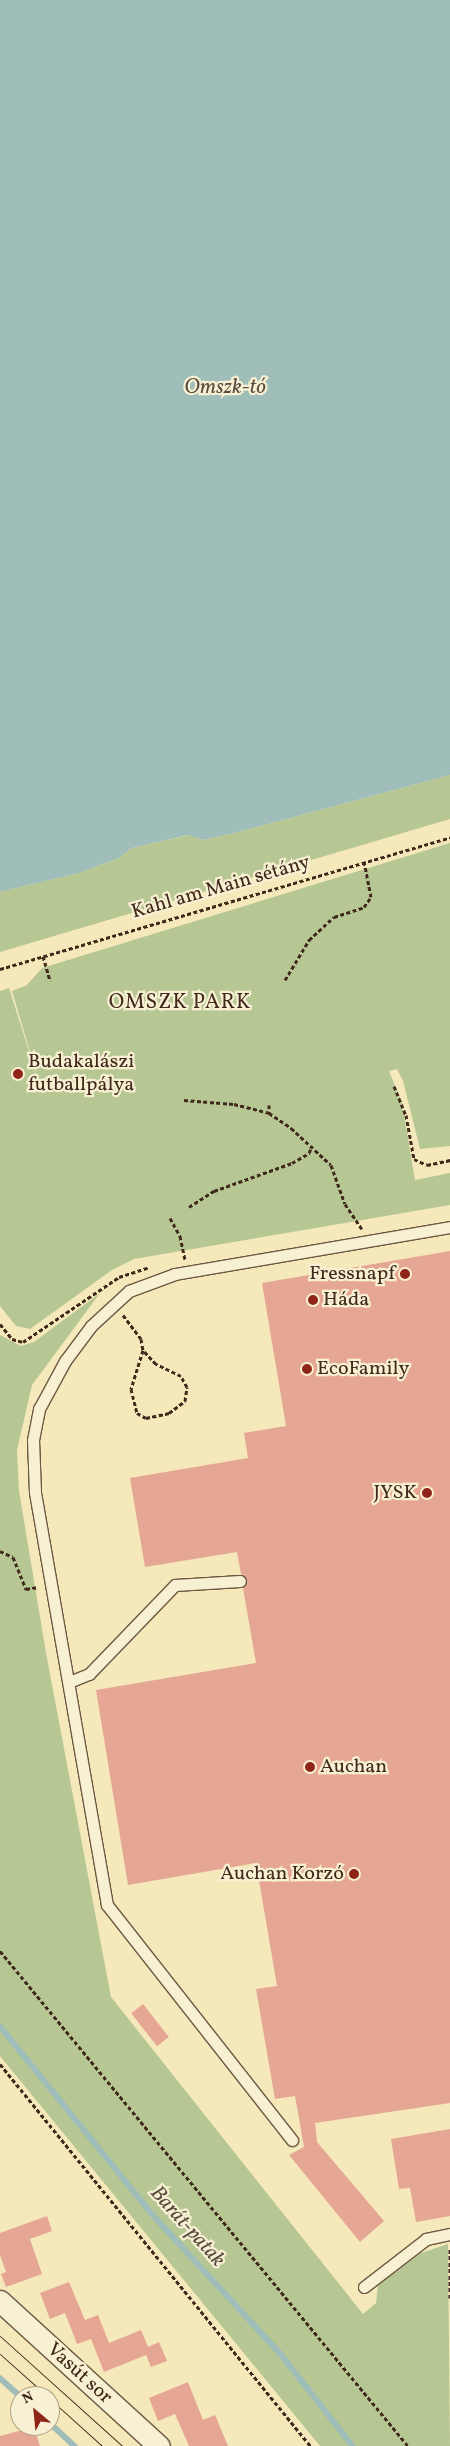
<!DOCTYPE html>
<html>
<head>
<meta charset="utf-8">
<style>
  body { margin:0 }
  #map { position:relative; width:450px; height:2446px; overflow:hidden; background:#f5e8ba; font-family:Vollkorn,serif }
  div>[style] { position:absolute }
  .green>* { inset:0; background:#b6c794 }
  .water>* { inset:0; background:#a0beb9 }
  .stream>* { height:5.5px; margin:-2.75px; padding:0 2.75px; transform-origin:2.75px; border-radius:2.75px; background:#a0beb9 }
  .building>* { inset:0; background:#e6a694; transform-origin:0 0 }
  .path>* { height:3px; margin-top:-1.5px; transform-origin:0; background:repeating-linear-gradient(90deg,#40291b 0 4px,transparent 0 6.5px) }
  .roads { filter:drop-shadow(1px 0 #6d5943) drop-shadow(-1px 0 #6d5943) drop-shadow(0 1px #6d5943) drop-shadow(0 -1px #6d5943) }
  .lane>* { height:11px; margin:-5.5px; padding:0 5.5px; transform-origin:5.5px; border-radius:5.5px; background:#f8f0d2 }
  .street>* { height:21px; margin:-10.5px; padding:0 10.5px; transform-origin:10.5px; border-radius:10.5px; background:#f8f0d2 }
  .tram>* { height:1px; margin:-0.5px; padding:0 0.5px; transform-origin:0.5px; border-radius:0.5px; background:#40291b }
  .dots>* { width:14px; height:14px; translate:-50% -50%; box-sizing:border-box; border:2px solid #f8f0d2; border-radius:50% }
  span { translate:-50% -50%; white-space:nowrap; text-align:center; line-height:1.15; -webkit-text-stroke:4.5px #f8f0d2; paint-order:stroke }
  .street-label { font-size:20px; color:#40291b }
  .poi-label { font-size:20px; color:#40291b }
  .left { translate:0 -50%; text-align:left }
  .right { translate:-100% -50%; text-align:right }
  .water-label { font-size:21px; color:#584e42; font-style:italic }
  .neighbourhood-label { font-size:21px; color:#40291b; letter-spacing:1px }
  .north { position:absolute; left:10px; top:2386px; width:50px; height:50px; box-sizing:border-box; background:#f8f0d2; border:1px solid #aea089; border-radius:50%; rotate:332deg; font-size:14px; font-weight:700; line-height:20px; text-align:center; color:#40291b }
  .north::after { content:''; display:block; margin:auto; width:18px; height:22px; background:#8f2418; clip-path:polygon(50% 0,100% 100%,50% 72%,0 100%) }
</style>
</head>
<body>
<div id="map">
  <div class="green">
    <div style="clip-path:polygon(450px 775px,450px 819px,0 952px,0 892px,79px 873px,119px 858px,132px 848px,189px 835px,203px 840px,235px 833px)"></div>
    <div style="clip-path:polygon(450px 843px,450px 1146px,420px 1149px,403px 1081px,397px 1069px,389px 1071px,402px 1103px,415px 1180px,450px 1173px,450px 1205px,134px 1259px,112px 1270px,30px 1329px,16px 1326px,0 1306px,0 991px,9px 988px,40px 1086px,12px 991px,27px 985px,42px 968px)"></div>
    <div style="clip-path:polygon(100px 1293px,32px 1385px,17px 1450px,19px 1491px,46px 1653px,111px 1997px,363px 2314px,376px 2303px,378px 2285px,421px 2253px,448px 2244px,450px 2446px,320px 2446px,0 2056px,0 1335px,21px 1346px,34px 1342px)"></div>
  </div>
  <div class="water">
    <div style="clip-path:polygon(0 0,450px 0,450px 775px,235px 833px,203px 840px,188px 835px,132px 848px,119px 858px,79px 873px,0 892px)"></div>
  </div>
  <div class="stream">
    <div style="left:0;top:2026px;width:243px;rotate:51deg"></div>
    <div style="left:153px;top:2215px;width:188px;rotate:47.4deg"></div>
    <div style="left:280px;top:2353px;width:118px;rotate:51.9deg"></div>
    <div style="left:0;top:2378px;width:27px;rotate:42deg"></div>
    <div style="left:50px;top:2423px;width:34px;rotate:43deg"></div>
  </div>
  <div class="building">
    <div style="clip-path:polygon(450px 1251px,450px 2103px,315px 2123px,317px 2142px,384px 2221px,360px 2242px,289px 2155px,304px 2147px,295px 2096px,275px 2099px,256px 1989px,277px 1986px,256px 1863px,128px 1885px,96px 1690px,256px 1663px,243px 1588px,247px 1580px,241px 1574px,237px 1552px,145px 1567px,130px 1478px,248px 1458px,244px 1433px,286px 1426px,262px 1283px)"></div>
    <div style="left:143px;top:2004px;width:42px;height:15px;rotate:52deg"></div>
    <div style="clip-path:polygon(450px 2129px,450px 2216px,416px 2222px,410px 2188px,399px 2189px,391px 2139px)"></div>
    <div style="clip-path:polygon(47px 2216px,52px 2231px,30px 2239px,42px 2274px,6px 2287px,1px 2274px,6px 2272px,0 2255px,0 2233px)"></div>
    <div style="clip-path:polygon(69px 2282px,85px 2320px,98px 2315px,109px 2343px,141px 2330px,148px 2347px,159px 2342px,167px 2361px,151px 2367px,146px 2355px,104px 2372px,91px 2339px,77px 2344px,65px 2313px,50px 2319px,40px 2293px)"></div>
    <div style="clip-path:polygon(188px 2382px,203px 2420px,215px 2415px,228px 2446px,189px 2446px,175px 2414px,158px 2421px,149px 2398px)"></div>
    <div style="clip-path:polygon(34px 2427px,40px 2446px,0 2446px,0 2436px)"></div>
  </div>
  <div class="path">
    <div style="left:43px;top:956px;width:26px;rotate:74deg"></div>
    <div style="left:0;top:969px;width:469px;rotate:-16.3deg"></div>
    <div style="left:285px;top:980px;width:47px;rotate:-59deg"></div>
    <div style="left:309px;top:940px;width:34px;rotate:-43deg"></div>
    <div style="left:334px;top:917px;width:32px;rotate:-18deg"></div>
    <div style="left:364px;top:907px;width:12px;rotate:-55deg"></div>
    <div style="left:371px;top:897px;width:37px;rotate:-101deg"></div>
    <div style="left:394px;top:1086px;width:31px;rotate:68deg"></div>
    <div style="left:406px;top:1115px;width:45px;rotate:79.7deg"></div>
    <div style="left:414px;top:1159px;width:14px;rotate:25deg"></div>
    <div style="left:427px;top:1165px;width:24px;rotate:-12deg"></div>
    <div style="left:184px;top:1100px;width:50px;rotate:4.6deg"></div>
    <div style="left:234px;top:1104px;width:36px;rotate:14deg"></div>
    <div style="left:269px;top:1113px;width:27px;rotate:34deg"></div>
    <div style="left:291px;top:1128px;width:54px;rotate:42.8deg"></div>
    <div style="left:331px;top:1165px;width:41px;rotate:70.3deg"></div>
    <div style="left:345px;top:1204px;width:30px;rotate:56deg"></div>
    <div style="left:269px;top:1105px;width:8px;rotate:90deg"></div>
    <div style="left:189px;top:1207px;width:30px;rotate:-33deg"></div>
    <div style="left:214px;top:1191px;width:83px;rotate:-19.7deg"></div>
    <div style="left:292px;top:1163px;width:20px;rotate:-30deg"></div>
    <div style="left:309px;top:1153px;width:8px;rotate:-67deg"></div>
    <div style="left:170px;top:1218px;width:21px;rotate:61deg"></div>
    <div style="left:180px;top:1236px;width:24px;rotate:78deg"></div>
    <div style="left:119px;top:1277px;width:32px;rotate:-18deg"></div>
    <div style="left:123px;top:1315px;width:30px;rotate:53deg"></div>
    <div style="left:141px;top:1339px;width:11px;rotate:80deg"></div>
    <div style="left:143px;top:1350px;width:41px;rotate:107.1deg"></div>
    <div style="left:131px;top:1389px;width:25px;rotate:76deg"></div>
    <div style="left:137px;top:1413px;width:10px;rotate:29deg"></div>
    <div style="left:146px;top:1418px;width:24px;rotate:-12deg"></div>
    <div style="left:169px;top:1413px;width:20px;rotate:-37deg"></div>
    <div style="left:185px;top:1401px;width:14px;rotate:-82deg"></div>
    <div style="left:187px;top:1387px;width:13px;rotate:-119deg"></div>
    <div style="left:181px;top:1376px;width:28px;rotate:-154deg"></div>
    <div style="left:156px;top:1364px;width:19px;rotate:-133deg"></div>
    <div style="left:0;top:1324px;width:19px;rotate:51deg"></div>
    <div style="left:12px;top:1339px;width:11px;rotate:15deg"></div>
    <div style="left:23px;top:1342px;width:116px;rotate:-34.1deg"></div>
    <div style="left:0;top:1551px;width:14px;rotate:25deg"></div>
    <div style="left:13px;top:1557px;width:35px;rotate:68deg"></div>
    <div style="left:26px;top:1589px;width:13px;rotate:-9deg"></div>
    <div style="left:0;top:1951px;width:641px;rotate:50.5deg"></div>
    <div style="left:0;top:2064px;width:492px;rotate:50.9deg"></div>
    <div style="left:450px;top:2249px;width:49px;rotate:90deg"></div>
  </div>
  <div class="roads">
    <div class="lane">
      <div style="left:69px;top:1682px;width:22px;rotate:-22deg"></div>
      <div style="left:89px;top:1674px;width:124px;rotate:-46deg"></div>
      <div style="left:175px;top:1585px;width:65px;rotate:-3.5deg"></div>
      <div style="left:292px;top:2140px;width:299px;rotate:-128.2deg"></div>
      <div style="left:107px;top:1905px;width:419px;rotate:-99.9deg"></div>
      <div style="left:35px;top:1492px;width:52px;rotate:-92.2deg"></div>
      <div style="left:33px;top:1440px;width:32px;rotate:-79deg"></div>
      <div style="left:39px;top:1409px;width:55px;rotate:-61.6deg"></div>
      <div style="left:65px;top:1361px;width:44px;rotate:-53.4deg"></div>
      <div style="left:91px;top:1326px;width:52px;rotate:-42.6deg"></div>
      <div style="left:129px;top:1291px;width:49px;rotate:-20.3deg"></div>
      <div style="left:175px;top:1274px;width:279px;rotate:-9.7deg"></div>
      <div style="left:364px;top:2287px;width:78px;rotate:-37.7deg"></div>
      <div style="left:426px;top:2239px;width:25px;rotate:-12deg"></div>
    </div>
    <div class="street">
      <div style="left:0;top:2301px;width:215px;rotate:42.4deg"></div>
    </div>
  </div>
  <div class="tram">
    <div style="left:0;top:2336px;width:164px;rotate:42deg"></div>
    <div style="left:0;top:2354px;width:63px;rotate:41.8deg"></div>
    <div style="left:50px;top:2399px;width:70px;rotate:42.1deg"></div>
  </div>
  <div class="dots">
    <div style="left:18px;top:1074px;background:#8f2418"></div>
    <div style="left:405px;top:1274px;background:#8f2418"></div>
    <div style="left:313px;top:1300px;background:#8f2418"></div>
    <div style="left:307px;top:1369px;background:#8f2418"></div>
    <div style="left:427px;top:1493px;background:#8f2418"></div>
    <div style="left:310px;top:1767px;background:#8f2418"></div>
    <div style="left:354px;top:1874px;background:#8f2418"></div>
  </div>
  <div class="street-label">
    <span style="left:221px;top:888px;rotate:-16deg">Kahl am Main sétány</span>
    <span style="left:79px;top:2374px;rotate:42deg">Vasút sor</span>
  </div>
  <div class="poi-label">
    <span class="left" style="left:28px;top:1074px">Budakalászi<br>futballpálya</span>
    <span class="right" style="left:395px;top:1274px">Fressnapf</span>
    <span class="left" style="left:323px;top:1300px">Háda</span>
    <span class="left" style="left:317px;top:1369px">EcoFamily</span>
    <span class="right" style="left:417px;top:1493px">JYSK</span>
    <span class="left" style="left:320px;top:1767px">Auchan</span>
    <span class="right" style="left:344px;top:1874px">Auchan Korzó</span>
  </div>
  <div class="water-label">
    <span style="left:225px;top:388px">Omszk-tó</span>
    <span style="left:187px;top:2227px;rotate:48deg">Barát-patak</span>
  </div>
  <div class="neighbourhood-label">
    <span style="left:180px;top:1003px">OMSZK PARK</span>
  </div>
  <div class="north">N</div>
</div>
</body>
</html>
